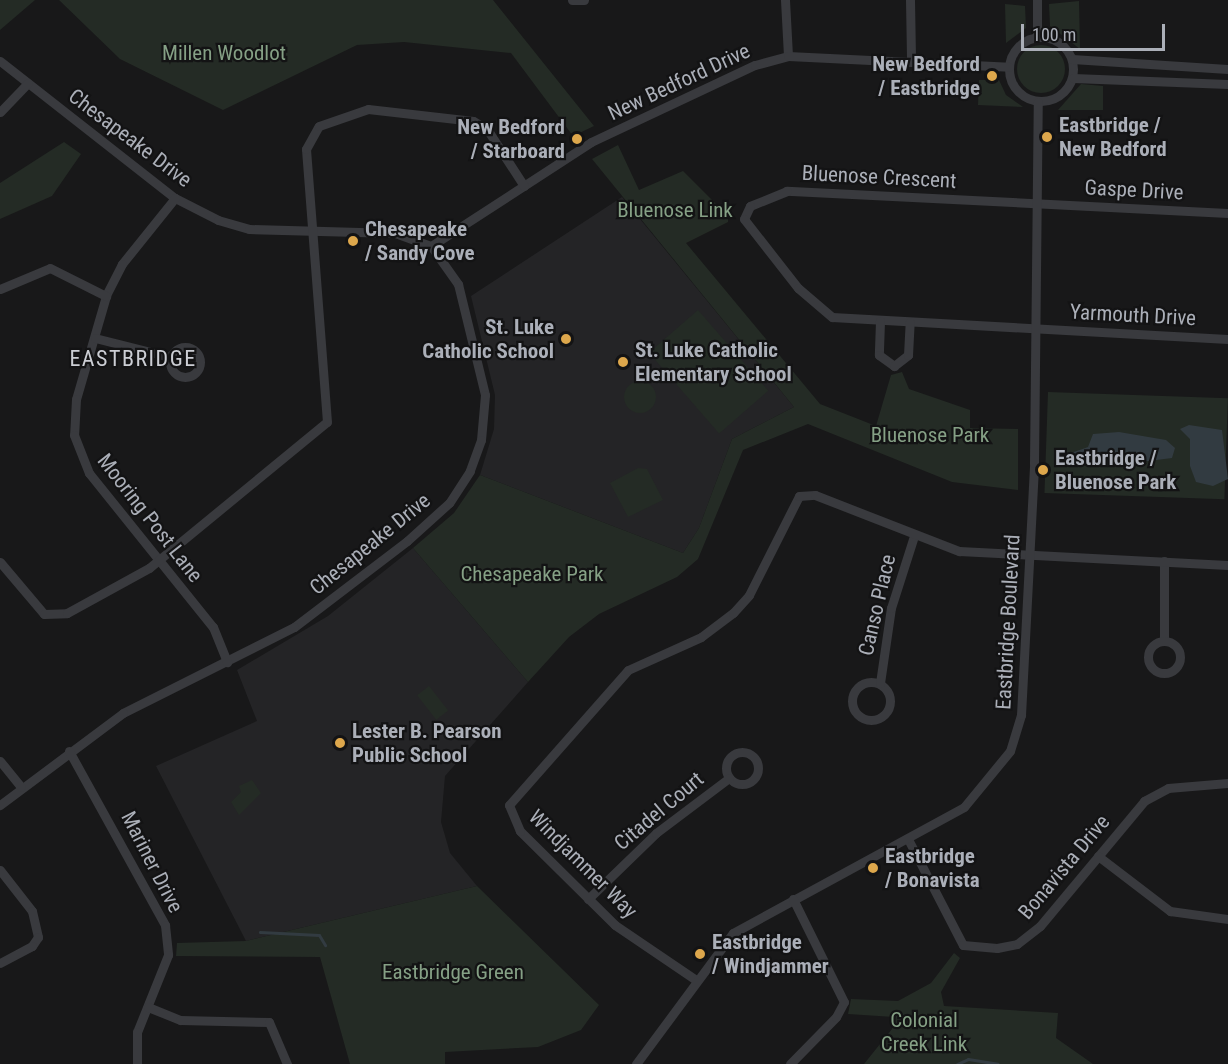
<!DOCTYPE html>
<html>
<head>
<meta charset="utf-8">
<style>
  body { margin:0 }
  #map { position:relative; width:1228px; height:1064px; overflow:hidden; background:#181819; font-family:"Roboto Condensed",sans-serif }
  div>[style] { position:absolute }
  .built>* { inset:0; background:#242426 }
  .green>* { inset:0; background:#242b25; transform-origin:0 0 }
  .round { border-radius:50% }
  .water>* { inset:0; background:#323b41 }
  .stream>* { height:3px; margin:-1.5px; padding:0 1.5px; transform-origin:1.5px; border-radius:1.5px; background:#323b41 }
  .street>* { height:9px; margin:-4.5px; padding:0 4.5px; transform-origin:4.5px; border-radius:4.5px; background:#393a3e }
  .street>.ring { margin:-4.5px; padding:0; box-sizing:content-box; background:none; border:9px solid #393a3e; border-radius:50% }
  .dots>* { width:16px; height:16px; translate:-50% -50%; box-sizing:border-box; border:3px solid #131314; border-radius:50% }
  span { translate:-50% -50%; white-space:nowrap; text-align:center; line-height:1.15; -webkit-text-stroke:4.5px #131314; paint-order:stroke }
  .park-label { font-size:21px; color:#85a085 }
  .poi-label { font-size:21px; color:#abafb8; font-weight:700 }
  .right { translate:-100% -50%; text-align:right }
  .left { translate:0 -50%; text-align:left }
  .street-label { font-size:21px; color:#abafb8 }
  .neighbourhood-label { font-size:22px; color:#ccced4; letter-spacing:1.5px }
  .scale { position:absolute; left:1021px; top:24px; width:144px; height:27px; box-sizing:border-box; border:3px solid #abafb8; border-top:0; padding-left:8px; font-size:18px; line-height:21px; white-space:nowrap; color:#abafb8; -webkit-text-stroke:4px #131314; paint-order:stroke }
</style>
</head>
<body>
<div id="map">
  <div class="built">
    <div style="clip-path:polygon(622px 197px,794px 407px,732px 439px,699px 528px,683px 553px,480px 475px,494px 429px,495px 395px,471px 296px)"></div>
    <div style="clip-path:polygon(413px 548px,528px 682px,445px 776px,441px 822px,450px 853px,477px 886px,246px 941px,156px 766px,257px 721px,237px 670px,328px 616px)"></div>
  </div>
  <div class="green">
    <div style="clip-path:polygon(0 0,35px 0,0 30px)"></div>
    <div style="clip-path:polygon(59px 0,493px 0,594px 126px,573px 136px,511px 53px,404px 42px,357px 45px,223px 110px,120px 59px)"></div>
    <div style="clip-path:polygon(1079px 1px,1080px 49px,1050px 26px,1049px 4px)"></div>
    <div style="clip-path:polygon(1005px 4px,1025px 6px,1026px 28px,1006px 43px)"></div>
    <div class="round" style="left:1017px;top:45px;width:48px;height:48px"></div>
    <div style="clip-path:polygon(979px 80px,999px 80px,1006px 95px,1023px 107px,978px 105px)"></div>
    <div style="clip-path:polygon(1081px 84px,1103px 86px,1103px 110px,1058px 110px)"></div>
    <div style="clip-path:polygon(64px 142px,81px 154px,52px 196px,0 219px,0 183px)"></div>
    <div style="clip-path:polygon(618px 145px,639px 190px,683px 171px,718px 206px,728px 209px,728px 222px,686px 243px,820px 404px,876px 426px,891px 375px,902px 372px,909px 389px,970px 410px,970px 428px,1018px 429px,1018px 490px,952px 482px,808px 424px,743px 450px,698px 559px,677px 577px,599px 614px,569px 637px,528px 682px,413px 548px,454px 513px,480px 475px,683px 553px,699px 528px,732px 439px,794px 407px,592px 159px)"></div>
    <div style="left:698px;top:310px;width:107px;height:65px;rotate:49deg"></div>
    <div class="round" style="left:624px;top:381px;width:32px;height:32px"></div>
    <div style="left:1048px;top:392px;width:180px;height:101px;rotate:2deg"></div>
    <div style="clip-path:polygon(638px 468px,647px 469px,663px 500px,628px 517px,610px 483px)"></div>
    <div style="left:429px;top:686px;width:31px;height:15px;rotate:52deg"></div>
    <div style="clip-path:polygon(252px 780px,261px 793px,239px 815px,231px 802px,241px 792px,239px 786px)"></div>
    <div style="clip-path:polygon(477px 886px,599px 1005px,581px 1030px,538px 1047px,445px 1052px,445px 1064px,350px 1064px,320px 957px,176px 956px,177px 943px,246px 941px)"></div>
    <div style="clip-path:polygon(954px 953px,960px 958px,941px 992px,944px 1006px,1058px 1013px,1056px 1038px,1093px 1064px,864px 1064px,892px 1029px,894px 1017px,848px 1014px,851px 999px,898px 1001px,931px 983px)"></div>
  </div>
  <div class="water">
    <div style="clip-path:polygon(1189px 425px,1222px 430px,1228px 479px,1213px 486px,1196px 482px,1190px 466px,1190px 439px,1180px 429px)"></div>
    <div style="clip-path:polygon(1119px 432px,1166px 440px,1175px 448px,1172px 458px,1110px 466px,1071px 453px,1088px 447px,1093px 434px)"></div>
  </div>
  <div class="stream">
    <div style="left:260px;top:932px;width:59px;rotate:2.9deg"></div>
    <div style="left:319px;top:935px;width:12px;rotate:59deg"></div>
    <div style="left:957px;top:1064px;width:12px;rotate:-24deg"></div>
    <div style="left:968px;top:1059px;width:30px;rotate:9deg"></div>
  </div>
  <div class="street">
    <div style="left:572px;top:0;width:12px"></div>
    <div style="left:785px;top:0;width:56px;rotate:86.9deg"></div>
    <div style="left:910px;top:0;width:60px;rotate:89deg"></div>
    <div style="left:1037px;top:0;width:37px;rotate:90deg"></div>
    <div class="ring" style="left:1009px;top:37px;width:55px;height:55px"></div>
    <div style="left:1072px;top:59px;width:156px;rotate:3.7deg"></div>
    <div style="left:0;top:61px;width:222px;rotate:38.1deg"></div>
    <div style="left:175px;top:198px;width:48px;rotate:27.1deg"></div>
    <div style="left:218px;top:220px;width:32px;rotate:16deg"></div>
    <div style="left:249px;top:229px;width:146px;rotate:1.6deg"></div>
    <div style="left:395px;top:233px;width:38px;rotate:20deg"></div>
    <div style="left:431px;top:246px;width:47px;rotate:54.6deg"></div>
    <div style="left:458px;top:284px;width:114px;rotate:76.3deg"></div>
    <div style="left:485px;top:395px;width:45px;rotate:95.1deg"></div>
    <div style="left:481px;top:440px;width:33px;rotate:110deg"></div>
    <div style="left:470px;top:471px;width:38px;rotate:123deg"></div>
    <div style="left:449px;top:503px;width:57px;rotate:137.9deg"></div>
    <div style="left:407px;top:541px;width:142px;rotate:142.7deg"></div>
    <div style="left:294px;top:627px;width:191px;rotate:153.3deg"></div>
    <div style="left:123px;top:713px;width:154px;rotate:143.2deg"></div>
    <div style="left:1073px;top:78px;width:155px;rotate:2.2deg"></div>
    <div style="left:0;top:112px;width:40px;rotate:-46deg"></div>
    <div style="left:175px;top:198px;width:85px;rotate:128.8deg"></div>
    <div style="left:122px;top:264px;width:36px;rotate:117deg"></div>
    <div style="left:106px;top:296px;width:107px;rotate:106.2deg"></div>
    <div style="left:76px;top:399px;width:36px;rotate:93deg"></div>
    <div style="left:74px;top:435px;width:41px;rotate:68.5deg"></div>
    <div style="left:89px;top:473px;width:198px;rotate:51.2deg"></div>
    <div style="left:213px;top:627px;width:38px;rotate:68deg"></div>
    <div style="left:1228px;top:213px;width:442px;rotate:-177.1deg"></div>
    <div style="left:787px;top:191px;width:40px;rotate:158deg"></div>
    <div style="left:750px;top:206px;width:14px;rotate:115deg"></div>
    <div style="left:744px;top:219px;width:88px;rotate:52deg"></div>
    <div style="left:798px;top:288px;width:45px;rotate:40.5deg"></div>
    <div style="left:832px;top:317px;width:397px;rotate:3.2deg"></div>
    <div style="left:431px;top:246px;width:191px;rotate:-33deg"></div>
    <div style="left:591px;top:142px;width:181px;rotate:-25.2deg"></div>
    <div style="left:755px;top:65px;width:34px;rotate:-15deg"></div>
    <div style="left:788px;top:56px;width:221px;rotate:2.8deg"></div>
    <div style="left:0;top:289px;width:54px;rotate:-22.8deg"></div>
    <div style="left:50px;top:268px;width:63px;rotate:26.6deg"></div>
    <div style="left:880px;top:321px;width:34px;rotate:92deg"></div>
    <div style="left:879px;top:355px;width:19px;rotate:36deg"></div>
    <div style="left:894px;top:366px;width:18px;rotate:-38deg"></div>
    <div style="left:908px;top:355px;width:33px;rotate:-87deg"></div>
    <div style="left:95px;top:338px;width:77px;rotate:14.2deg"></div>
    <div class="ring" style="left:170px;top:347px;width:21px;height:21px"></div>
    <div style="left:1164px;top:561px;width:79px;rotate:90deg"></div>
    <div style="left:0;top:562px;width:68px;rotate:49.8deg"></div>
    <div style="left:44px;top:614px;width:23px;rotate:-2deg"></div>
    <div style="left:67px;top:613px;width:94px;rotate:-28.8deg"></div>
    <div style="left:149px;top:568px;width:230px;rotate:-39.4deg"></div>
    <div style="left:327px;top:422px;width:274px;rotate:-94.4deg"></div>
    <div style="left:306px;top:149px;width:26px;rotate:-61deg"></div>
    <div style="left:319px;top:126px;width:52px;rotate:-19.1deg"></div>
    <div style="left:368px;top:109px;width:106px;rotate:6.5deg"></div>
    <div style="left:473px;top:121px;width:16px;rotate:30deg"></div>
    <div style="left:487px;top:129px;width:68px;rotate:57deg"></div>
    <div class="ring" style="left:1148px;top:641px;width:23px;height:23px"></div>
    <div class="ring" style="left:852px;top:682px;width:29px;height:29px"></div>
    <div style="left:880px;top:683px;width:76px;rotate:-81.7deg"></div>
    <div style="left:891px;top:608px;width:76px;rotate:-72.3deg"></div>
    <div style="left:69px;top:751px;width:199px;rotate:61.1deg"></div>
    <div style="left:165px;top:925px;width:30px;rotate:84deg"></div>
    <div style="left:168px;top:955px;width:83px;rotate:111.9deg"></div>
    <div style="left:137px;top:1032px;width:32px;rotate:90deg"></div>
    <div class="ring" style="left:726px;top:752px;width:23px;height:23px"></div>
    <div style="left:0;top:761px;width:33px;rotate:51deg"></div>
    <div style="left:909px;top:841px;width:117px;rotate:62.6deg"></div>
    <div style="left:963px;top:945px;width:34px;rotate:5deg"></div>
    <div style="left:997px;top:948px;width:20px;rotate:-11deg"></div>
    <div style="left:1017px;top:944px;width:29px;rotate:-38deg"></div>
    <div style="left:1040px;top:926px;width:163px;rotate:-50.2deg"></div>
    <div style="left:1144px;top:801px;width:27px;rotate:-28deg"></div>
    <div style="left:1168px;top:788px;width:60px;rotate:-4.8deg"></div>
    <div style="left:1098px;top:856px;width:91px;rotate:37.4deg"></div>
    <div style="left:1170px;top:911px;width:59px;rotate:7.9deg"></div>
    <div style="left:0;top:870px;width:52px;rotate:52deg"></div>
    <div style="left:32px;top:911px;width:27px;rotate:77deg"></div>
    <div style="left:38px;top:937px;width:11px;rotate:124deg"></div>
    <div style="left:32px;top:946px;width:36px;rotate:152deg"></div>
    <div style="left:588px;top:899px;width:95px;rotate:-44.1deg"></div>
    <div style="left:656px;top:833px;width:91px;rotate:-37deg"></div>
    <div style="left:696px;top:980px;width:98px;rotate:-145.8deg"></div>
    <div style="left:615px;top:925px;width:134px;rotate:-135.3deg"></div>
    <div style="left:520px;top:831px;width:28px;rotate:-113deg"></div>
    <div style="left:509px;top:805px;width:180px;rotate:-48.6deg"></div>
    <div style="left:628px;top:670px;width:80px;rotate:-24.3deg"></div>
    <div style="left:701px;top:637px;width:40px;rotate:-37deg"></div>
    <div style="left:733px;top:613px;width:24px;rotate:-48deg"></div>
    <div style="left:749px;top:595px;width:111px;rotate:-63.2deg"></div>
    <div style="left:799px;top:496px;width:16px;rotate:-4deg"></div>
    <div style="left:815px;top:495px;width:155px;rotate:21.3deg"></div>
    <div style="left:959px;top:551px;width:269px;rotate:3deg"></div>
    <div style="left:148px;top:1007px;width:35px;rotate:22deg"></div>
    <div style="left:180px;top:1020px;width:89px;rotate:1.3deg"></div>
    <div style="left:269px;top:1022px;width:46px;rotate:66.8deg"></div>
    <div style="left:636px;top:1064px;width:163px;rotate:-53.5deg"></div>
    <div style="left:733px;top:933px;width:263px;rotate:-28.6deg"></div>
    <div style="left:964px;top:807px;width:72px;rotate:-50.6deg"></div>
    <div style="left:1010px;top:751px;width:38px;rotate:-73deg"></div>
    <div style="left:1021px;top:715px;width:252px;rotate:-87deg"></div>
    <div style="left:1034px;top:463px;width:361px;rotate:-89.4deg"></div>
    <div style="left:790px;top:1064px;width:66px;rotate:-45.6deg"></div>
    <div style="left:836px;top:1017px;width:17px;rotate:-62deg"></div>
    <div style="left:844px;top:1002px;width:115px;rotate:-116.3deg"></div>
  </div>
  <div class="dots">
    <div style="left:992px;top:76px;background:#dda74c"></div>
    <div style="left:1047px;top:137px;background:#dda74c"></div>
    <div style="left:577px;top:139px;background:#dda74c"></div>
    <div style="left:353px;top:241px;background:#dda74c"></div>
    <div style="left:566px;top:339px;background:#dda74c"></div>
    <div style="left:623px;top:362px;background:#dda74c"></div>
    <div style="left:1043px;top:470px;background:#dda74c"></div>
    <div style="left:340px;top:743px;background:#dda74c"></div>
    <div style="left:873px;top:868px;background:#dda74c"></div>
    <div style="left:700px;top:954px;background:#dda74c"></div>
  </div>
  <div class="park-label">
    <span style="left:224px;top:53px">Millen Woodlot</span>
    <span style="left:675px;top:210px">Bluenose Link</span>
    <span style="left:930px;top:435px">Bluenose Park</span>
    <span style="left:532px;top:574px">Chesapeake Park</span>
    <span style="left:453px;top:972px">Eastbridge Green</span>
    <span style="left:924px;top:1032px">Colonial<br>Creek Link</span>
  </div>
  <div class="poi-label">
    <span class="right" style="left:980px;top:76px">New Bedford<br>/ Eastbridge</span>
    <span class="left" style="left:1059px;top:137px">Eastbridge /<br>New Bedford</span>
    <span class="right" style="left:565px;top:139px">New Bedford<br>/ Starboard</span>
    <span class="left" style="left:365px;top:241px">Chesapeake<br>/ Sandy Cove</span>
    <span class="right" style="left:554px;top:339px">St. Luke<br>Catholic School</span>
    <span class="left" style="left:635px;top:362px">St. Luke Catholic<br>Elementary School</span>
    <span class="left" style="left:1055px;top:470px">Eastbridge /<br>Bluenose Park</span>
    <span class="left" style="left:352px;top:743px">Lester B. Pearson<br>Public School</span>
    <span class="left" style="left:885px;top:868px">Eastbridge<br>/ Bonavista</span>
    <span class="left" style="left:712px;top:954px">Eastbridge<br>/ Windjammer</span>
  </div>
  <div class="street-label">
    <span style="left:679px;top:82px;rotate:-25deg">New Bedford Drive</span>
    <span style="left:130px;top:138px;rotate:37deg">Chesapeake Drive</span>
    <span style="left:879px;top:177px;rotate:3deg">Bluenose Crescent</span>
    <span style="left:1134px;top:190px;rotate:3deg">Gaspe Drive</span>
    <span style="left:1133px;top:315px;rotate:3deg">Yarmouth Drive</span>
    <span style="left:150px;top:518px;rotate:52deg">Mooring Post Lane</span>
    <span style="left:370px;top:544px;rotate:-39deg">Chesapeake Drive</span>
    <span style="left:877px;top:605px;rotate:-77deg">Canso Place</span>
    <span style="left:1008px;top:622px;rotate:-87deg">Eastbridge Boulevard</span>
    <span style="left:659px;top:811px;rotate:-40deg">Citadel Court</span>
    <span style="left:152px;top:862px;rotate:63deg">Mariner Drive</span>
    <span style="left:583px;top:864px;rotate:45deg">Windjammer Way</span>
    <span style="left:1064px;top:867px;rotate:-50deg">Bonavista Drive</span>
  </div>
  <div class="neighbourhood-label">
    <span style="left:133px;top:359px">EASTBRIDGE</span>
  </div>
  <div class="scale">100 m</div>
</div>
</body>
</html>
